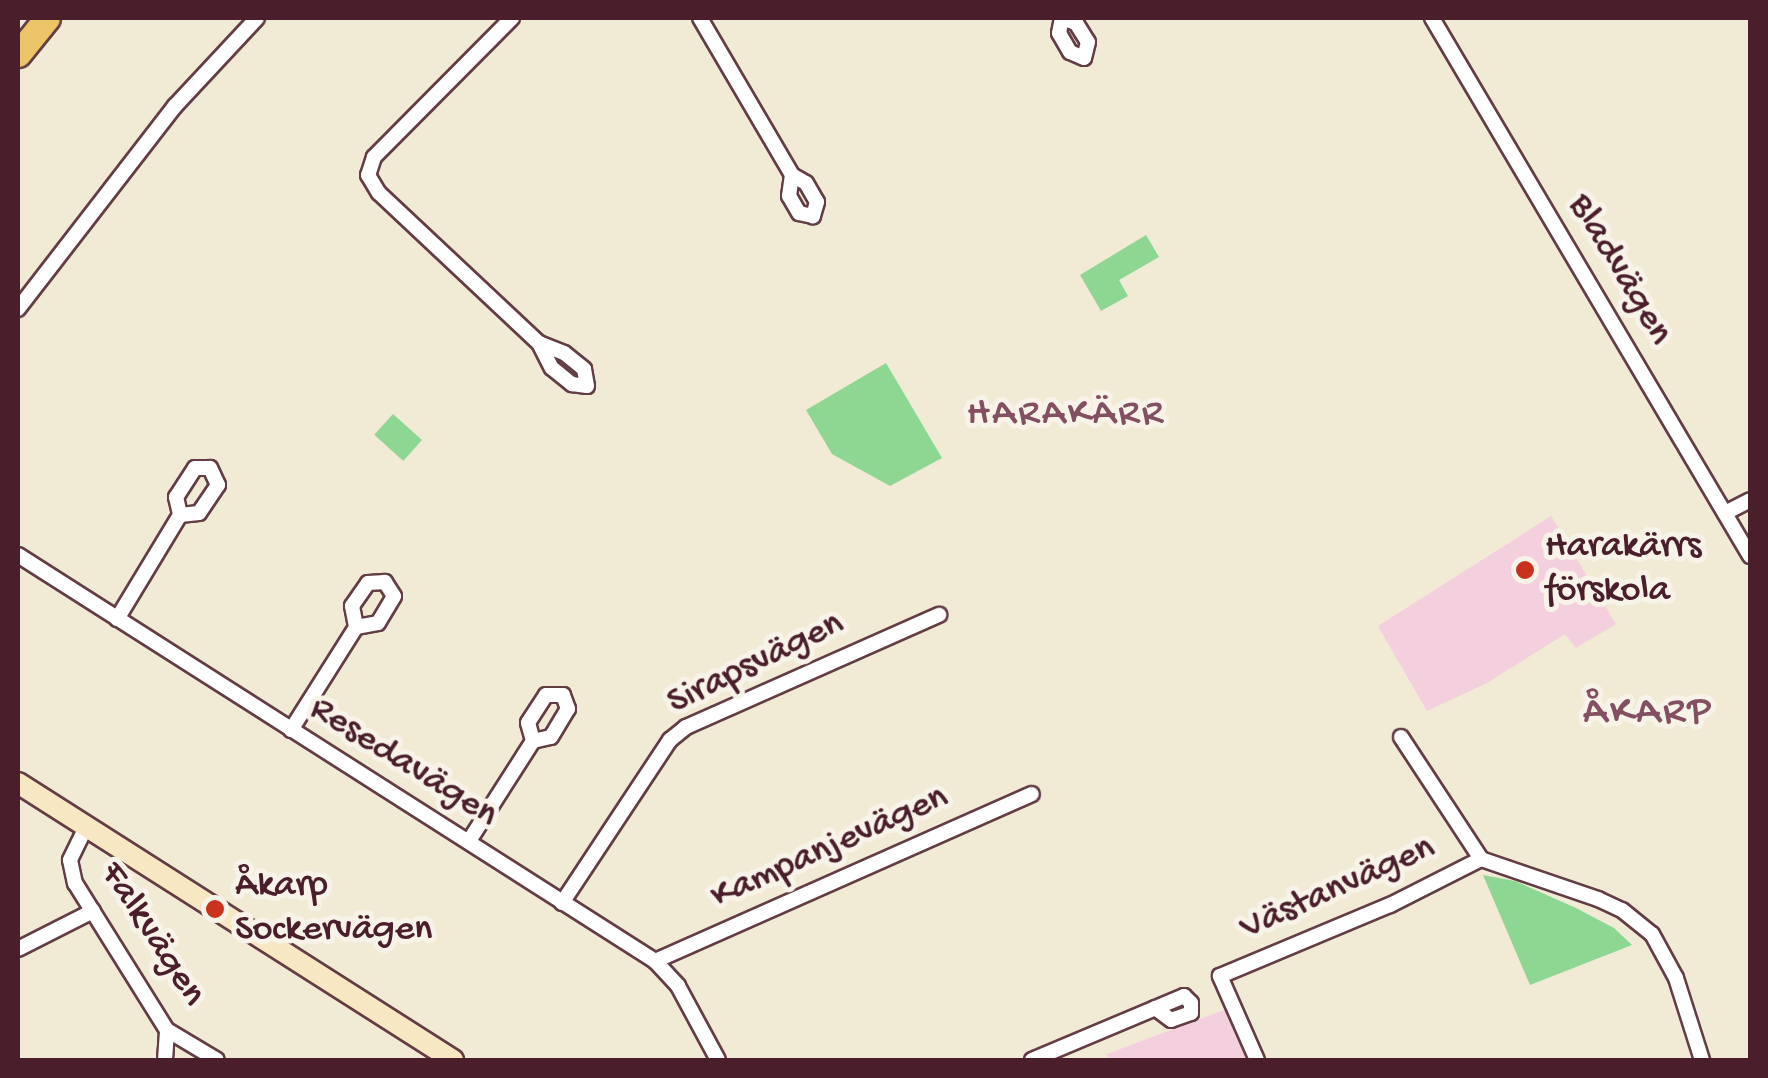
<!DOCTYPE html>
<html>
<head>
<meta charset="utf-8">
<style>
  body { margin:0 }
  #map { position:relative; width:1768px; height:1078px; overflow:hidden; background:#f1ead5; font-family:"Gochi Hand",sans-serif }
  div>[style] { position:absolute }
  .built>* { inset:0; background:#f4cfdd }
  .green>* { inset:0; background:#8ed792; transform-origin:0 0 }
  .roads { filter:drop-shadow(2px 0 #633d44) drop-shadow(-2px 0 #633d44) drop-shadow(0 2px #633d44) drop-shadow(0 -2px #633d44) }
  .minor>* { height:14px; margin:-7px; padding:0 7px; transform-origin:7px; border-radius:7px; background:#fff }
  .secondary>* { height:20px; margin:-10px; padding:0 10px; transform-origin:10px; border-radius:10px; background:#f7e8c3 }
  .motorway>* { height:25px; margin:-12.5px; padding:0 12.5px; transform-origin:12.5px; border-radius:12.5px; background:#ecc569 }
  .dots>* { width:28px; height:28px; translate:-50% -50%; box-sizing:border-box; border:5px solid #f7f3e8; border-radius:50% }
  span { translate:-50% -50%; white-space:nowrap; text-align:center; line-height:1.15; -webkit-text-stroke:10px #f7f3e8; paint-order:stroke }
  .street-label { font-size:38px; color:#4a1f2b }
  .poi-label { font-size:38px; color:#4a1f2b }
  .left { translate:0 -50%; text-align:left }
  .neighbourhood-label { font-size:40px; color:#825060; letter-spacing:2.5px }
  .quarter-label { font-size:42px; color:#825060; letter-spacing:2.5px }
  .frame { position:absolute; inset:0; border:20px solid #4a1f2b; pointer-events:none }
</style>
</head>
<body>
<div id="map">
  <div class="built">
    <div style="clip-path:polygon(1551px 516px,1616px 624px,1576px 648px,1565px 634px,1487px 683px,1427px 711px,1378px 626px)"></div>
    <div style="clip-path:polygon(1227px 1009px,1247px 1060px,1109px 1060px,1107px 1054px)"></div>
  </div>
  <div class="green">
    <div style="clip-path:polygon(1146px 235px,1159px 257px,1119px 280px,1128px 296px,1101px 311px,1080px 275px)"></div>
    <div style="clip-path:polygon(886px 363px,942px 458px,890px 486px,832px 454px,806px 410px)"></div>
    <div style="left:393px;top:414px;width:39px;height:28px;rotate:42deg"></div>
    <div style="clip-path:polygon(1483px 875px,1515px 881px,1576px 908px,1614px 928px,1632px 945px,1530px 985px)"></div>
  </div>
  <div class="roads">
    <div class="minor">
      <div style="left:512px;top:18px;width:196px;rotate:134.8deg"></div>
      <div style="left:374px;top:157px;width:19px;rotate:108deg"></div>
      <div style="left:368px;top:175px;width:21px;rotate:59deg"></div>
      <div style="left:379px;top:193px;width:219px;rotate:43.2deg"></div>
      <div style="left:539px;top:343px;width:28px;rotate:63deg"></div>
      <div style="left:552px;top:368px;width:26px;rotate:39deg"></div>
      <div style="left:572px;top:384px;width:15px;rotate:8deg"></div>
      <div style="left:587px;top:386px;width:17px;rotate:-100deg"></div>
      <div style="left:584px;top:369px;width:26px;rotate:-141deg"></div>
      <div style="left:564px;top:353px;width:27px;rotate:-158deg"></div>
      <div style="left:700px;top:18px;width:182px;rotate:59.6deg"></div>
      <div style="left:792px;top:175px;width:16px;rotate:30deg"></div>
      <div style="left:806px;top:183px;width:22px;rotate:60deg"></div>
      <div style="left:817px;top:202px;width:15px;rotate:106deg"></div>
      <div style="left:813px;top:216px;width:14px;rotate:-168deg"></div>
      <div style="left:799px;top:213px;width:20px;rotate:-120deg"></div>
      <div style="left:789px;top:196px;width:21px;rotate:-82deg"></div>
      <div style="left:1062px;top:18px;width:15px;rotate:20deg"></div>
      <div style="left:1076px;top:23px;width:22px;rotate:58deg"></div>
      <div style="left:1088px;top:42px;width:16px;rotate:104deg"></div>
      <div style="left:1084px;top:58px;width:15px;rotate:-157deg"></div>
      <div style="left:1070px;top:52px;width:22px;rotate:-120deg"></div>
      <div style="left:1059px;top:33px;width:15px;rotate:-79deg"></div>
      <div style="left:1432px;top:18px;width:625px;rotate:59.41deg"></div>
      <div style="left:18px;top:309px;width:257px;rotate:-52.3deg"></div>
      <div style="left:175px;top:106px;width:120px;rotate:-47deg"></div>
      <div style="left:1725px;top:513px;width:28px;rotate:-27deg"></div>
      <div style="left:18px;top:555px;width:755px;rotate:32.51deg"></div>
      <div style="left:655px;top:961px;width:34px;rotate:47deg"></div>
      <div style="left:678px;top:986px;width:84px;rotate:61.6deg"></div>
      <div style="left:117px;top:619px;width:122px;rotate:-58.8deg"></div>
      <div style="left:180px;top:515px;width:19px;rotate:-6deg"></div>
      <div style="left:199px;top:513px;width:34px;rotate:-56deg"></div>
      <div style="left:218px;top:485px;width:19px;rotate:-115deg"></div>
      <div style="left:210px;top:468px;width:15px;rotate:180deg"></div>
      <div style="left:195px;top:468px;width:35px;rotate:123deg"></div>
      <div style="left:176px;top:497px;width:18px;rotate:77deg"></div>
      <div style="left:291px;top:730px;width:122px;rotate:-57.7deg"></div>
      <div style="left:356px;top:627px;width:22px;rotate:-10deg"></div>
      <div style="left:378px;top:623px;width:31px;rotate:-59deg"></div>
      <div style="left:394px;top:596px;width:17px;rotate:-123deg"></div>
      <div style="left:385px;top:582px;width:17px;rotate:177deg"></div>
      <div style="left:368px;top:583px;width:28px;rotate:125deg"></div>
      <div style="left:352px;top:606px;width:21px;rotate:79deg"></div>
      <div style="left:1401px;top:737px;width:146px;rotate:56.7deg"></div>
      <div style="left:1481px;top:859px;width:124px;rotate:18.9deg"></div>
      <div style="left:1598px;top:899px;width:26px;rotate:25deg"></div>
      <div style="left:1622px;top:910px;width:38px;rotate:39deg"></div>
      <div style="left:1652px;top:934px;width:50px;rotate:61.4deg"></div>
      <div style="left:1676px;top:978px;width:86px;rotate:72.4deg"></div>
      <div style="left:87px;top:825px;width:39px;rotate:116deg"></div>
      <div style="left:70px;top:860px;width:24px;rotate:78deg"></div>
      <div style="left:75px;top:883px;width:173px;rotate:58deg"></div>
      <div style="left:167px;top:1030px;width:58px;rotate:31deg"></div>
      <div style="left:469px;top:841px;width:119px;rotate:-57.4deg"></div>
      <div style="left:533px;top:741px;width:18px;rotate:-13deg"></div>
      <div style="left:551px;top:737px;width:33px;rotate:-59deg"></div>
      <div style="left:568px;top:709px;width:15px;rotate:-110deg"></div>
      <div style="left:563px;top:695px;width:17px;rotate:180deg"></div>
      <div style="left:546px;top:695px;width:33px;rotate:123deg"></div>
      <div style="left:528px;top:723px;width:19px;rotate:74deg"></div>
      <div style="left:562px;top:903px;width:196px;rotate:-56.5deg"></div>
      <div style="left:670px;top:740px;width:21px;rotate:-39deg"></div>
      <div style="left:686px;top:727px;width:277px;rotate:-23.9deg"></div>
      <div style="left:18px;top:949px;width:84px;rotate:-26.9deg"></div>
      <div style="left:655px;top:961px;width:412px;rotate:-23.9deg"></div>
      <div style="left:165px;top:1060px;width:30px;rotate:-86deg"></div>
      <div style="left:1032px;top:1060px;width:165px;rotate:-22.8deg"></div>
      <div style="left:1184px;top:996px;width:10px;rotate:45deg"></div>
      <div style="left:1191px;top:1003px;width:10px;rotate:90deg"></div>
      <div style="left:1191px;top:1013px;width:21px;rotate:161deg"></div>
      <div style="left:1171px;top:1020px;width:20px;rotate:-143deg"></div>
      <div style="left:1257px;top:1060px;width:92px;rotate:-113.8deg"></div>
      <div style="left:1220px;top:976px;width:184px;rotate:-22.7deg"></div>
      <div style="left:1390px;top:905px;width:102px;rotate:-26.8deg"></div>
    </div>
    <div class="secondary">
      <div style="left:18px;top:783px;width:516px;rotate:32.49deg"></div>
    </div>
    <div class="motorway">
      <div style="left:18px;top:54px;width:46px;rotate:-51.1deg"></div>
    </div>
  </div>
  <div class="dots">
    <div style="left:1525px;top:570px;background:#c8321e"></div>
    <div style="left:215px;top:909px;background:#c8321e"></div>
  </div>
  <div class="street-label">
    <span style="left:1619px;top:270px;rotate:59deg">Bladvägen</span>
    <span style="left:756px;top:664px;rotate:-26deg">Sirapsvägen</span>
    <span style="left:403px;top:763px;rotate:32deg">Resedavägen</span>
    <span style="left:830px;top:848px;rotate:-24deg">Kampanjevägen</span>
    <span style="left:1338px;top:889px;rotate:-24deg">Västanvägen</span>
    <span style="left:151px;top:935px;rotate:57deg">Falkvägen</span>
  </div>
  <div class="poi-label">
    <span class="left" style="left:1545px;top:570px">Harakärrs<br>förskola</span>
    <span class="left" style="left:235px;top:909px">Åkarp<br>Sockervägen</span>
  </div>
  <div class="neighbourhood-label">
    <span style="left:1066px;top:415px">HARAKÄRR</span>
  </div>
  <div class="quarter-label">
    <span style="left:1648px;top:714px">ÅKARP</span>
  </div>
  <div class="frame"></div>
</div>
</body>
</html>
